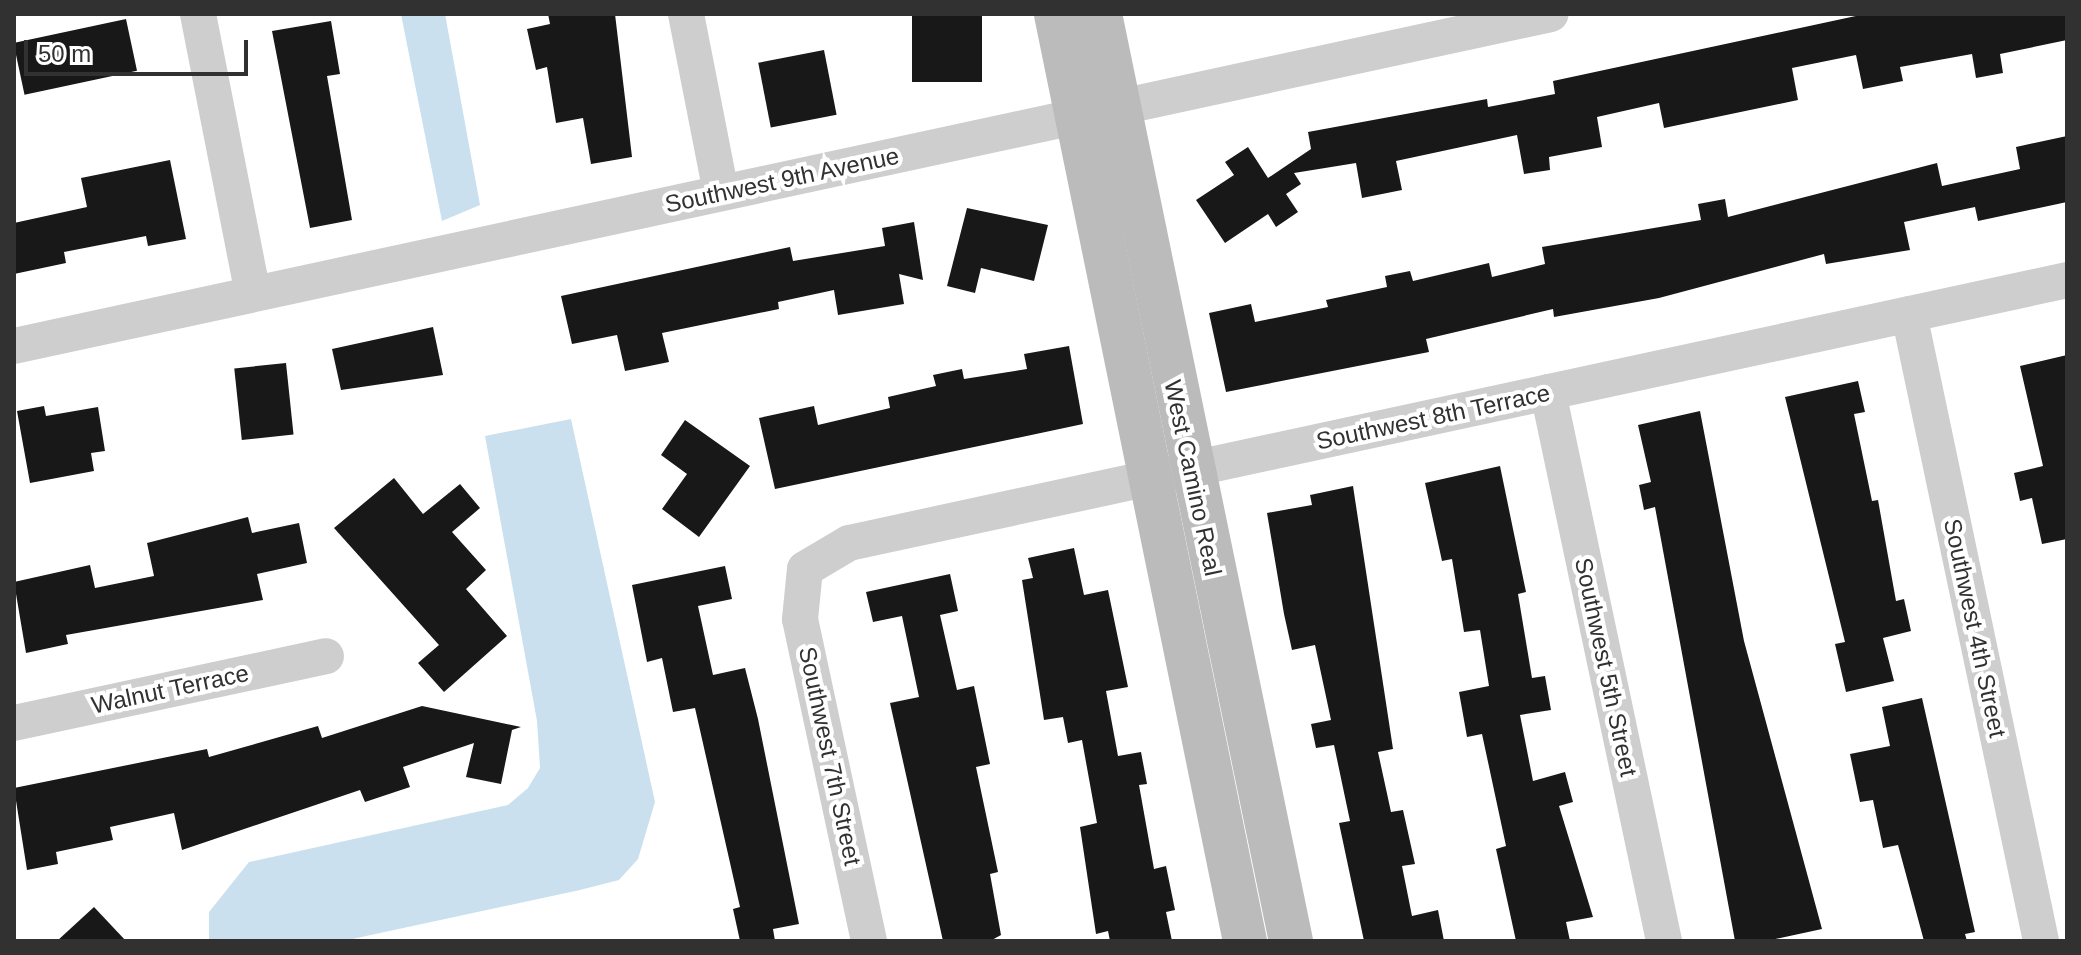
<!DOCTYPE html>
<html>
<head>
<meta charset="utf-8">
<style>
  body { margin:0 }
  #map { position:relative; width:2081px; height:955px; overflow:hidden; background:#fff; font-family:Helvetica,sans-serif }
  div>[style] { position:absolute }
  .water>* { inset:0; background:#cae0ee }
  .building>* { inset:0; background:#181818; transform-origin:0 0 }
  .street>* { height:36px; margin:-18px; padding:0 18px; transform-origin:18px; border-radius:18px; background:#cecece }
  .secondary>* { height:44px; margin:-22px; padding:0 22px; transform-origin:22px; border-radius:22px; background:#bbb }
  span { translate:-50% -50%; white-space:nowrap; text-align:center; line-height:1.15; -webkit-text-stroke:8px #fff; paint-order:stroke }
  .street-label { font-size:24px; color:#313131 }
  .frame { position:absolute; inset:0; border:16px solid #313131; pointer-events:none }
  .scale { position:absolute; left:24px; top:40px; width:224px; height:36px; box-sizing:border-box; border:4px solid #313131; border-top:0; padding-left:10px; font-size:24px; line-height:28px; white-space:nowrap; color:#313131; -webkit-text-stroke:6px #fff; paint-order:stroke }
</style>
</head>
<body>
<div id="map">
  <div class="water">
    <div style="clip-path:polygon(401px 14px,445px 14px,480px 205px,442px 221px)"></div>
    <div style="clip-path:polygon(571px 419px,655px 802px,638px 859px,619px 880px,580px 890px,343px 941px,209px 941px,209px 912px,249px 862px,508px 805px,528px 788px,540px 768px,537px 721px,485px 436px)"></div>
  </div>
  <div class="building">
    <div style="clip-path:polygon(548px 14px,615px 14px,632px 157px,591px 164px,583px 118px,556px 123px,547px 67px,536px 70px,527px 29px,550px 24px)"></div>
    <div style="left:912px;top:14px;width:70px;height:68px"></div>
    <div style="clip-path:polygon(1865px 14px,2067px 14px,2067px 40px,2000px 54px,2003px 73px,1976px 78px,1972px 54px,1900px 67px,1903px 81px,1863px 89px,1856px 55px,1792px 68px,1798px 100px,1664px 128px,1659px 103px,1597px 117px,1602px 147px,1549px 157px,1550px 170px,1524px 174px,1517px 135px,1396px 161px,1402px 190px,1362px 198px,1356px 163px,1294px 173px,1301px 184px,1286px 194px,1298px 212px,1276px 227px,1268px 214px,1225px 243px,1196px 200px,1234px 175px,1225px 162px,1248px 147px,1268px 178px,1311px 149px,1308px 132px,1487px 99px,1488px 107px,1555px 94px,1553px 81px)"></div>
    <div style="left:126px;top:19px;width:53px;height:115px;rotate:78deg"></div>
    <div style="clip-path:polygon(331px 21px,340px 74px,327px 76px,352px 220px,310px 228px,272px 31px)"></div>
    <div style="left:824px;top:50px;width:66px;height:67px;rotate:79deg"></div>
    <div style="clip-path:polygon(2067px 136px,2067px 202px,1978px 221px,1975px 207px,1904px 222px,1910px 250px,1826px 264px,1824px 254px,1659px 298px,1554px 317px,1553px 309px,1426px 339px,1429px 352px,1226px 392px,1209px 313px,1251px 304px,1255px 322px,1328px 307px,1326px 300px,1387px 287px,1385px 276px,1410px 271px,1413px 281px,1489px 263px,1492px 277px,1545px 264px,1542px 247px,1701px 220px,1698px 204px,1725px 199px,1728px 217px,1937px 163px,1942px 186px,2020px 169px,2016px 147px)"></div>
    <div style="clip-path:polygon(170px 160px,186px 239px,148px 246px,146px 236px,64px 252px,66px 263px,14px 274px,14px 223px,87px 207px,81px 178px)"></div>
    <div style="clip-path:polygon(967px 208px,1048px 225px,1034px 281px,981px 268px,975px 293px,947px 286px)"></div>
    <div style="clip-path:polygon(914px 222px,923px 280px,899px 274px,904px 304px,838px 315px,834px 290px,778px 302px,779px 309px,662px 333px,669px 362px,625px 371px,617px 335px,572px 344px,561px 296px,790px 247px,793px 261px,885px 246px,882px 228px)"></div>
    <div style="clip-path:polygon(433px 327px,443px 375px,341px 390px,332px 349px)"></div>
    <div style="clip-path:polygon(1069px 346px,1083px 424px,775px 489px,759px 418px,814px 406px,818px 425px,890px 408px,888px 397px,936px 386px,933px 375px,962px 369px,964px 379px,1027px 369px,1024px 354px)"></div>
    <div style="clip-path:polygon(2067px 355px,2067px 539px,2042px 544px,2032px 498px,2020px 501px,2014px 473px,2043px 466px,2020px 366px)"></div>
    <div style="left:286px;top:363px;width:72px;height:52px;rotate:84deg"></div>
    <div style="clip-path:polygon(1858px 381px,1865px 412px,1854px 414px,1872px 501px,1878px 500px,1896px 601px,1904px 599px,1911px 631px,1883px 638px,1894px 681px,1846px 692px,1835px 644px,1845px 642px,1785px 397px)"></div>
    <div style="clip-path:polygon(44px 406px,46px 416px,98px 407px,105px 451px,91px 453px,94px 471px,30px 483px,17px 411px)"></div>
    <div style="clip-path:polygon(1700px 411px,1744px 641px,1822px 929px,1766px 941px,1735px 941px,1655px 507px,1644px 510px,1639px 485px,1651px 482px,1638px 425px)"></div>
    <div style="clip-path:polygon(685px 420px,750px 466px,699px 537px,662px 509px,687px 474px,661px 455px)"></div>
    <div style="clip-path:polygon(1500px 466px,1526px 592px,1518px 594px,1532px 678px,1545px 676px,1551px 710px,1520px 715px,1533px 781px,1565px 772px,1573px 802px,1559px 806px,1593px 917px,1566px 922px,1570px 941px,1516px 941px,1496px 849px,1506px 846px,1482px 734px,1467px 737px,1459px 692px,1489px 686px,1480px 630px,1464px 632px,1452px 559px,1442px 561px,1425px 483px)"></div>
    <div style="clip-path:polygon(394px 478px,423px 514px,460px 484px,480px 508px,452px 532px,486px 570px,466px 589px,507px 636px,444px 692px,418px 663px,439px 645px,334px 528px)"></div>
    <div style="clip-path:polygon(1353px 486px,1393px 749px,1378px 752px,1391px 812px,1403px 810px,1415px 864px,1402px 866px,1412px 916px,1438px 910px,1444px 941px,1364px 941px,1339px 823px,1350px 821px,1334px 745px,1316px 748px,1311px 724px,1331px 720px,1315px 645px,1292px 650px,1284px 614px,1267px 513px,1312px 505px,1310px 495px)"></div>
    <div style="clip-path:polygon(248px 517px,252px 533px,299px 523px,307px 563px,257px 574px,263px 600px,66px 635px,68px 644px,26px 653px,14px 582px,90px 565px,95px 588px,154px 576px,147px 543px)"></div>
    <div style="clip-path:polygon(1074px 548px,1084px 595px,1108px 590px,1128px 687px,1106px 691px,1118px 756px,1141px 752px,1147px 784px,1139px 785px,1154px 869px,1166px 866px,1175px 910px,1166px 912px,1172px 941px,1110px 941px,1108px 931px,1096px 934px,1080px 827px,1097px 823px,1082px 740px,1068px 743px,1063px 717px,1044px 720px,1022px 580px,1033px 578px,1028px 558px)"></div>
    <div style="clip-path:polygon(725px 566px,732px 599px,698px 606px,713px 675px,745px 668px,758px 719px,799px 924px,773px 929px,775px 941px,740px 941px,733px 909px,740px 907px,695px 708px,673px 712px,662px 658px,647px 662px,632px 585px)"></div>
    <div style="clip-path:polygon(950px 574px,958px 611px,940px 615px,957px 690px,974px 686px,990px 764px,976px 767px,998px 872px,990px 874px,1001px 935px,990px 941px,943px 941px,890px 703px,919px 697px,902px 616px,873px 622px,866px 592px)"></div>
    <div style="clip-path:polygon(1922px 698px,1975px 932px,1965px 934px,1967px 941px,1924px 941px,1898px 845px,1883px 848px,1873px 800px,1860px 802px,1850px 754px,1890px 746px,1882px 707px)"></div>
    <div style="clip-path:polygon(422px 706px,521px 727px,512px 730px,501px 784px,466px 777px,474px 743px,403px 767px,410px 787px,365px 802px,360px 790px,182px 850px,174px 813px,110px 827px,113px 840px,56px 852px,58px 864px,27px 870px,14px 788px,207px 749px,209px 757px,318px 726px,322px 738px)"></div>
    <div style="clip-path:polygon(94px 907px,126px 941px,57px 941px)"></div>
  </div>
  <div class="street">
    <div style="left:198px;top:14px;width:285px;rotate:78.9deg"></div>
    <div style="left:686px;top:14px;width:182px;rotate:78.9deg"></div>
    <div style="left:1909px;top:314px;width:641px;rotate:78.11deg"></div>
    <div style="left:14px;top:346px;width:1572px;rotate:-12.19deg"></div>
    <div style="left:1548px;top:392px;width:561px;rotate:78.07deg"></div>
    <div style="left:14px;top:723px;width:319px;rotate:-12.1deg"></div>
    <div style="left:869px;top:941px;width:329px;rotate:-102.1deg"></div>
    <div style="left:800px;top:619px;width:50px;rotate:-84.3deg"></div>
    <div style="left:805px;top:569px;width:51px;rotate:-30.6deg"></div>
    <div style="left:849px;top:543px;width:1246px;rotate:-12.18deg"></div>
  </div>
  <div class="secondary">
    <div style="left:1056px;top:14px;width:946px;rotate:78.48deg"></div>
    <div style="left:1100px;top:14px;width:946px;rotate:78.36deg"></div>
  </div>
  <div class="street-label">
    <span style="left:782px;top:180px;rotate:-12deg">Southwest 9th Avenue</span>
    <span style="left:1433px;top:417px;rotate:-12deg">Southwest 8th Terrace</span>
    <span style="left:1193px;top:478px;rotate:78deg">West Camino Real</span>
    <span style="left:1975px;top:628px;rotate:78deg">Southwest 4th Street</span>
    <span style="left:1606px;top:667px;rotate:78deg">Southwest 5th Street</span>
    <span style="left:170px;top:689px;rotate:-12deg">Walnut Terrace</span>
    <span style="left:830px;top:756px;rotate:78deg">Southwest 7th Street</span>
  </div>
  <div class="frame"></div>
  <div class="scale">50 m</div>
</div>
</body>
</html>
